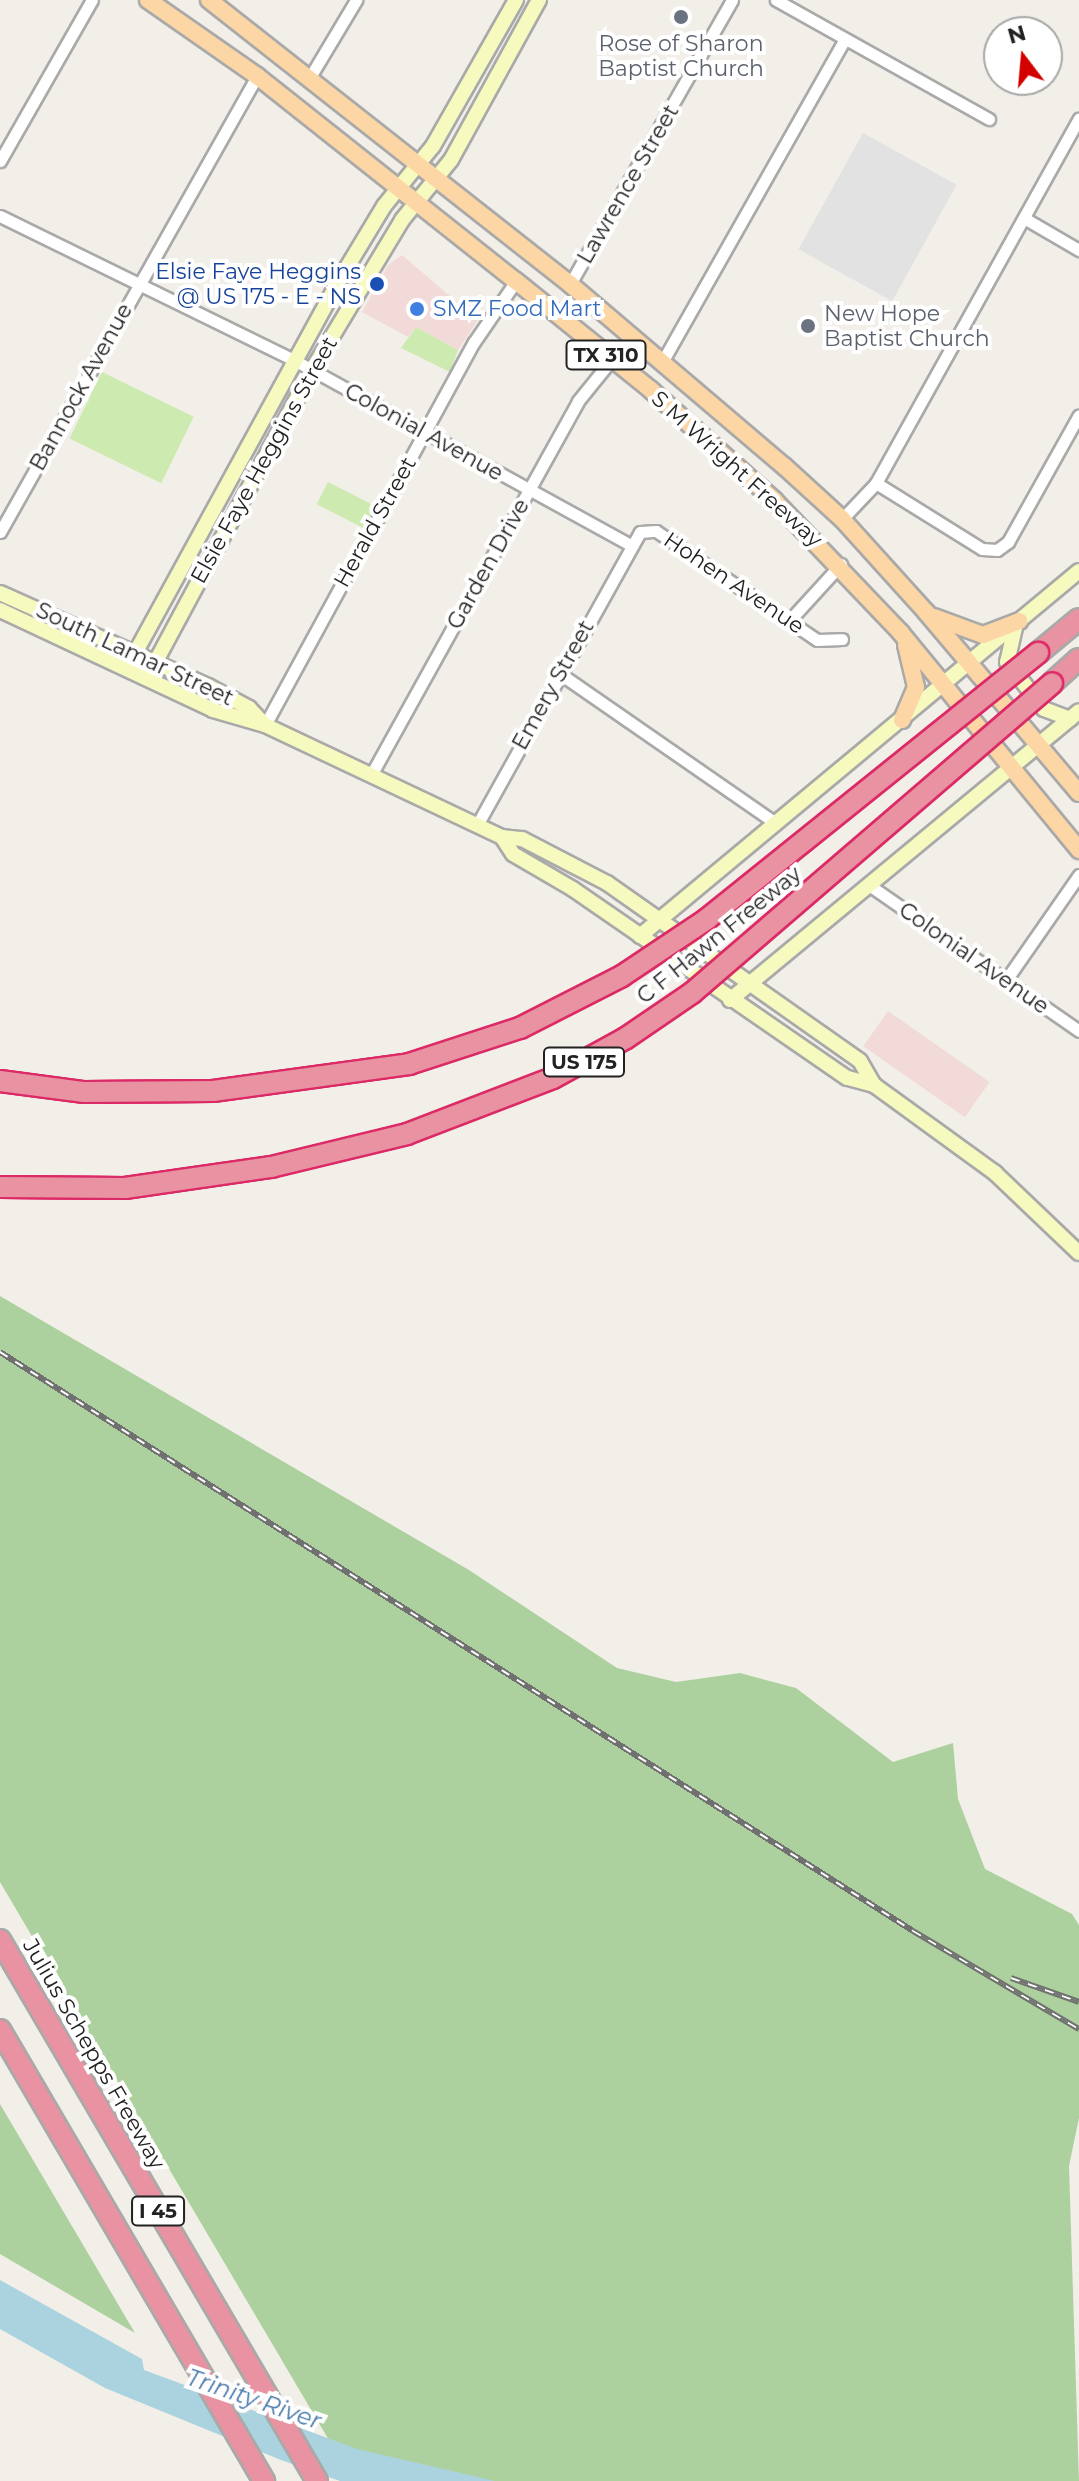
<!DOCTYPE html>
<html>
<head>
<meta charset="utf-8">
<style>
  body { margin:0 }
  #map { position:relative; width:1079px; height:2481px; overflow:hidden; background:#f2efe9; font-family:Montserrat,sans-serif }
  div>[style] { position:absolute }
  .commercial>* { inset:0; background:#f2dad9; transform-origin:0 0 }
  .grass>* { inset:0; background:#cdebb0; transform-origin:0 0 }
  .forest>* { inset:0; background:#add19e }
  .parking>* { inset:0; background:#e2e2e2; transform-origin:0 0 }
  .water>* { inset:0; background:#aad3df }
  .roads { filter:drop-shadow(2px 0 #a9a9a9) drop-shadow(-2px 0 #a9a9a9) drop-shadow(0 2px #a9a9a9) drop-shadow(0 -2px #a9a9a9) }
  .street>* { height:11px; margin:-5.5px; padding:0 5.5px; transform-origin:5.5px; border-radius:5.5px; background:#fff }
  .secondary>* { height:14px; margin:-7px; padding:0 7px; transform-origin:7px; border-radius:7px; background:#f7fabf }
  .primary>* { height:16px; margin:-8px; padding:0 8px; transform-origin:8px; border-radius:8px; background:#fcd6a4 }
  .highway>* { height:20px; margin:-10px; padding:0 10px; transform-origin:10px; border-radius:10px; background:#e892a2 }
  .rail>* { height:6px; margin-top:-3px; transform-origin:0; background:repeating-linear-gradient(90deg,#fff 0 9px,#707070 0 18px); box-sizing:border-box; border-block:2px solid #707070 }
  .bridges { filter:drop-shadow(2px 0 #dc2a67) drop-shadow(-2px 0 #dc2a67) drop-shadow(0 2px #dc2a67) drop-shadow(0 -2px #dc2a67) }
  .highway-bridge>* { height:20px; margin:-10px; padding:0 10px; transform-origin:10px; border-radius:10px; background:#e892a2 }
  .dots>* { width:22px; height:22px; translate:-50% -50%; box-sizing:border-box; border:4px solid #fff; border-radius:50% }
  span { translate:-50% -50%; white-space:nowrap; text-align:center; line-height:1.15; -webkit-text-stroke:8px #fff; paint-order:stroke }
  .shield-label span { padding:2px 6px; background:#fff; border:2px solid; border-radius:6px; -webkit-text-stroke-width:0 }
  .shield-label { font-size:20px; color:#222; font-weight:700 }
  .worship-label { font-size:22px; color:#5b616d }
  .left { translate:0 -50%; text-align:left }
  .street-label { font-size:22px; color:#222 }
  .transit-label { font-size:22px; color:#164399 }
  .right { translate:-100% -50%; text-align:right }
  .shop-label { font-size:22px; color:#366cbe }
  .water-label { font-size:24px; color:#4a7aab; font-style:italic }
  .north { position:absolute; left:983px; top:16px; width:80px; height:80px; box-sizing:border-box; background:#fff; border:2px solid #a7a7a7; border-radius:50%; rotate:344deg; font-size:22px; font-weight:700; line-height:32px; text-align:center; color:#222 }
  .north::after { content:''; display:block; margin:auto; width:28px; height:36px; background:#d40000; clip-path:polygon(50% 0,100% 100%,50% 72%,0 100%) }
</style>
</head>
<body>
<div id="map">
  <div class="commercial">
    <div style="clip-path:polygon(402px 255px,478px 320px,458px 350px,416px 327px,408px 337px,362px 312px,388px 265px)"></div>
    <div style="left:888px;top:1011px;width:124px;height:43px;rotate:35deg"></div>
  </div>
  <div class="grass">
    <div style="clip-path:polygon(416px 327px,458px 350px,450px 372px,401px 348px)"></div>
    <div style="left:102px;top:372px;width:102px;height:74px;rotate:26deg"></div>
    <div style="left:328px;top:482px;width:53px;height:25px;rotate:27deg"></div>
  </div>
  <div class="forest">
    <div style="clip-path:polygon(0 1296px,469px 1570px,617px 1668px,676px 1682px,740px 1673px,796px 1688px,893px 1762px,953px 1743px,958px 1799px,985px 1869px,1072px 1914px,1079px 1925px,1079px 2118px,1069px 2166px,1079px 2481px,353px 2481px,0 1882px)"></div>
    <div style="clip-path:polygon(0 2104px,135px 2333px,0 2254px)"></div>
  </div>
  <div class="parking">
    <div style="left:863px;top:133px;width:107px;height:133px;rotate:29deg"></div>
  </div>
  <div class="water">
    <div style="clip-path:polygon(0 2280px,142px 2359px,144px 2370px,357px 2449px,495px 2481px,340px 2481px,281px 2460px,105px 2388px,0 2329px)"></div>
  </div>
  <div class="roads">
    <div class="street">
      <div style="left:776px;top:0;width:244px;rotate:29.2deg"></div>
      <div style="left:310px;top:77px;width:90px;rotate:-59.1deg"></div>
      <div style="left:0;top:161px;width:185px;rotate:-60.3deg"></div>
      <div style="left:0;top:216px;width:327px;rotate:26.1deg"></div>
      <div style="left:294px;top:360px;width:384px;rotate:28.8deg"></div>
      <div style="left:1024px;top:218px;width:64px;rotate:30.2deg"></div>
      <div style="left:570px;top:284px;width:327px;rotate:-60.3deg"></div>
      <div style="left:661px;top:364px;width:373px;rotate:-60.5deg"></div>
      <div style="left:876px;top:483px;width:125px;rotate:31.9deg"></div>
      <div style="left:982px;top:549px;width:15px;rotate:4deg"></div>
      <div style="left:997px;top:550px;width:14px;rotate:-36deg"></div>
      <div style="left:1008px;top:542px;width:145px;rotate:-60.8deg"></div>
      <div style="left:842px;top:519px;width:50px;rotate:-46.6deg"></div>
      <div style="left:876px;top:483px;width:417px;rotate:-60.9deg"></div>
      <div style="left:0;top:532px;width:523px;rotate:-60.59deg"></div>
      <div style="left:789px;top:621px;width:77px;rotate:-47.6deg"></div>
      <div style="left:559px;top:673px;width:264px;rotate:34.7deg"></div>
      <div style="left:265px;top:725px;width:436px;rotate:-61.4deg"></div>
      <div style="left:474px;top:342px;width:74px;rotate:-55.5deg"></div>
      <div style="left:371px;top:775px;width:427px;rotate:-61deg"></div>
      <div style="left:578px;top:401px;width:54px;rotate:-51deg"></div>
      <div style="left:477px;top:825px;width:335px;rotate:-60.9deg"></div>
      <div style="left:640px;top:532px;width:16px;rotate:-4deg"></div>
      <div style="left:656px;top:531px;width:194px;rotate:34.1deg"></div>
      <div style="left:817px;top:640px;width:25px;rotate:-2deg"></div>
      <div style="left:869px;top:885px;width:256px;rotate:34.8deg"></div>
      <div style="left:1006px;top:980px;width:128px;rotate:-55.2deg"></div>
    </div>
    <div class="secondary">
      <div style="left:0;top:593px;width:228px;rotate:24.1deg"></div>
      <div style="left:208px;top:686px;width:47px;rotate:28.2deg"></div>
      <div style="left:249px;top:708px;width:23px;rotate:47deg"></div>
      <div style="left:0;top:610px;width:235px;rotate:25.1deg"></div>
      <div style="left:213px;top:710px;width:54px;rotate:16.1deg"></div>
      <div style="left:265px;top:725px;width:262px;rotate:25.3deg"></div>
      <div style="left:502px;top:837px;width:20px;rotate:6deg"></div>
      <div style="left:522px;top:839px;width:96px;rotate:27.4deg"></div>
      <div style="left:607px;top:883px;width:309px;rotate:35.1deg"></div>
      <div style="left:860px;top:1061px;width:28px;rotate:60deg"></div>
      <div style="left:874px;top:1085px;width:28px;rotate:-165deg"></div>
      <div style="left:847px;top:1078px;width:333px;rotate:-145.4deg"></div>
      <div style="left:573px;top:889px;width:69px;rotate:-149.7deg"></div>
      <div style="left:513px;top:854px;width:20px;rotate:-123deg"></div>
      <div style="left:1015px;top:628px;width:35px;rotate:103deg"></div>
      <div style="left:1007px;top:662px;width:60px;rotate:51.8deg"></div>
      <div style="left:1044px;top:709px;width:28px;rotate:21deg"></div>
      <div style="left:127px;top:668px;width:449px;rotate:-61.3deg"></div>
      <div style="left:343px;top:274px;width:79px;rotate:-58.9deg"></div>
      <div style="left:384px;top:206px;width:77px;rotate:-50.8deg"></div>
      <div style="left:433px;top:146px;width:168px;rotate:-60.4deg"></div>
      <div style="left:147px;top:678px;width:349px;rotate:-61.8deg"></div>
      <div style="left:312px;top:370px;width:175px;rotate:-59deg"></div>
      <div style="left:402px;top:220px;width:77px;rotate:-50.8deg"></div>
      <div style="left:451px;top:160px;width:183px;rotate:-61.2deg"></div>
      <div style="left:640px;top:936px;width:571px;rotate:-39.74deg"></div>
      <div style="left:730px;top:1000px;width:453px;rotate:-39.6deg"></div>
      <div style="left:874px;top:1085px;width:150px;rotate:36deg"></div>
      <div style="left:995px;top:1173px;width:116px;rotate:43.6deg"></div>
    </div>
    <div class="primary">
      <div style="left:148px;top:0;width:133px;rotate:34.9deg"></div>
      <div style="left:257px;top:76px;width:330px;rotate:38.4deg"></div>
      <div style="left:516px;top:281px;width:174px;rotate:38.9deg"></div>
      <div style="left:651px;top:390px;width:165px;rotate:41.8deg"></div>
      <div style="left:774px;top:500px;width:184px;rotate:46.3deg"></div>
      <div style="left:901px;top:633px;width:281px;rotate:50.6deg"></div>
      <div style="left:209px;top:0;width:459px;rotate:38.2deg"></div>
      <div style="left:570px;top:284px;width:281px;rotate:40.4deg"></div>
      <div style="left:784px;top:466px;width:79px;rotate:42.4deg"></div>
      <div style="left:842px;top:519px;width:125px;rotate:47.9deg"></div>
      <div style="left:926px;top:612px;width:237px;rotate:49.8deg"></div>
      <div style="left:934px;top:617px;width:52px;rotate:20.2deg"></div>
      <div style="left:983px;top:635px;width:39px;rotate:-21deg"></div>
      <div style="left:902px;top:720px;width:36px;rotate:-67deg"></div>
      <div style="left:916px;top:687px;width:43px;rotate:-103.4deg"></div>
    </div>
    <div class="highway">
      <div style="left:1038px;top:653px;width:53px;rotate:-39.7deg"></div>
      <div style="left:1052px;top:683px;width:36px;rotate:-42deg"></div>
      <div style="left:0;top:1940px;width:627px;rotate:59.63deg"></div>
      <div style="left:0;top:2030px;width:523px;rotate:59.66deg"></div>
    </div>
  </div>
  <div class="rail">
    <div style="left:0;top:1352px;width:1081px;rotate:32.38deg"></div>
    <div style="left:913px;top:1931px;width:193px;rotate:30.6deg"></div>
    <div style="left:1011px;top:1978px;width:72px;rotate:19.4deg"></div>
  </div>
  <div class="bridges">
    <div class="highway-bridge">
      <div style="left:0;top:1081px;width:85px;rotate:7.5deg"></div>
      <div style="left:84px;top:1092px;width:129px;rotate:-0.4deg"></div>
      <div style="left:213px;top:1091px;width:198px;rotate:-7.8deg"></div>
      <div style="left:409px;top:1064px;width:117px;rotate:-18deg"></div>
      <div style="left:520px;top:1028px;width:114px;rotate:-27deg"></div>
      <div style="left:622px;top:976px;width:102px;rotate:-33.8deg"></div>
      <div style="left:707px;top:919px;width:425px;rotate:-38.8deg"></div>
      <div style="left:0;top:1187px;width:125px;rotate:0.5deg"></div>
      <div style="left:125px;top:1188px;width:148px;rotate:-8.2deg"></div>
      <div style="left:271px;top:1167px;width:140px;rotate:-13.6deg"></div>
      <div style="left:407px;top:1134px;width:156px;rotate:-21deg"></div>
      <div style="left:553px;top:1078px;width:83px;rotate:-28.7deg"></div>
      <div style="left:626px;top:1038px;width:80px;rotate:-34.3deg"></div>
      <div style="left:692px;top:993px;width:475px;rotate:-40.7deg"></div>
    </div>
  </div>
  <div class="dots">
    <div style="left:681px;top:17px;background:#6b7280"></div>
    <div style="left:377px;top:284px;background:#1a4fb4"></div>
    <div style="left:417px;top:309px;background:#3f7fe0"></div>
    <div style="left:808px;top:326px;background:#6b7280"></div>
  </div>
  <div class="shield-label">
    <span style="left:606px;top:355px">TX 310</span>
    <span style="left:584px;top:1062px">US 175</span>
    <span style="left:158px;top:2211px">I 45</span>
  </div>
  <div class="worship-label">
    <span style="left:681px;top:56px">Rose of Sharon<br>Baptist Church</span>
    <span class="left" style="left:824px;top:326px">New Hope<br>Baptist Church</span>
  </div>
  <div class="street-label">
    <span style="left:628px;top:184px;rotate:-60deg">Lawrence Street</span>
    <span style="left:81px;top:387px;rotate:-61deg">Bannock Avenue</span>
    <span style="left:424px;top:432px;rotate:29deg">Colonial Avenue</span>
    <span style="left:264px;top:460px;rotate:-61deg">Elsie Faye Heggins Street</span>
    <span style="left:737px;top:469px;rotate:42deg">S M Wright Freeway</span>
    <span style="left:375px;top:522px;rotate:-61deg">Herald Street</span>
    <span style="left:488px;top:564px;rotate:-61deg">Garden Drive</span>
    <span style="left:734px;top:583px;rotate:34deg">Hohen Avenue</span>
    <span style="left:135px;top:654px;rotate:25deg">South Lamar Street</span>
    <span style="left:553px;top:685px;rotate:-61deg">Emery Street</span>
    <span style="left:719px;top:935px;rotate:-39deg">C F Hawn Freeway</span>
    <span style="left:974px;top:958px;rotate:35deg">Colonial Avenue</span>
    <span style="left:94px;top:2054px;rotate:60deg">Julius Schepps Freeway</span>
  </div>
  <div class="transit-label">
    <span class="right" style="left:361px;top:284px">Elsie Faye Heggins<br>@ US 175 - E - NS</span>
  </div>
  <div class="shop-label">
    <span class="left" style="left:433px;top:309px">SMZ Food Mart</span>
  </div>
  <div class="water-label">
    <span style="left:254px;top:2399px;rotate:19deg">Trinity River</span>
  </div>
  <div class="north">N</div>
</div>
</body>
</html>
